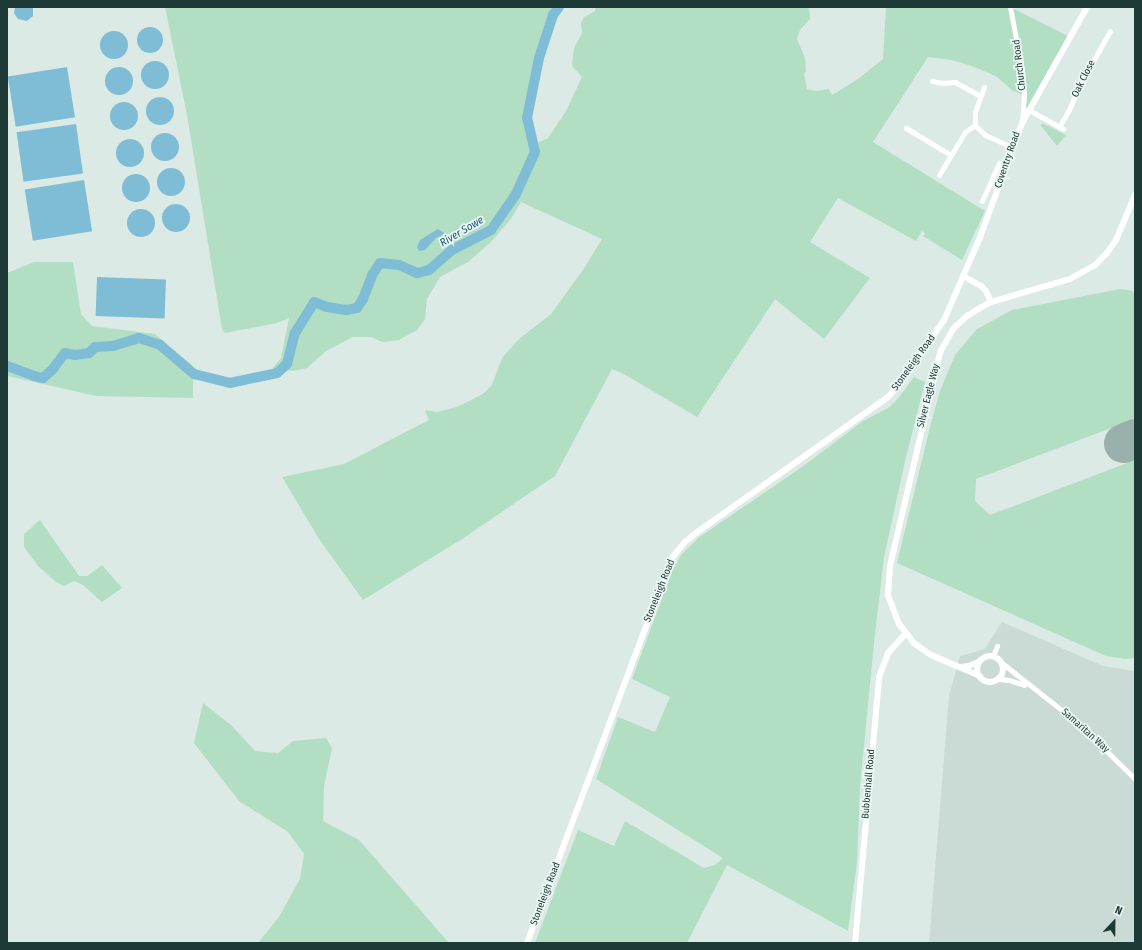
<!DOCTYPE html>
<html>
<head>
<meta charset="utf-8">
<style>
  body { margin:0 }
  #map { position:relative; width:1142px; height:950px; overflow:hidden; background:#dceae5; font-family:"Fira Sans Condensed",sans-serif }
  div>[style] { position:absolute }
  .built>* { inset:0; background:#cadad5 }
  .green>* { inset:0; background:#b2dec3 }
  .water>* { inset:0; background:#7ebdd5; transform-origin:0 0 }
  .round { border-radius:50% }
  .river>* { height:10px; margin:-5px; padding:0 5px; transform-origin:5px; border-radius:5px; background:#7ebdd5 }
  .runway>* { height:39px; margin:-19.5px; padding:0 19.5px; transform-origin:19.5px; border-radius:19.5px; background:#9ab0ac }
  .minor>* { height:5px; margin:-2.5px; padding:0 2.5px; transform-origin:2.5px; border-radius:2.5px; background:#fff }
  .tertiary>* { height:6px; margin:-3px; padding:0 3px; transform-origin:3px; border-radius:3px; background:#fff }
  .tertiary>.ring { margin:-3px; padding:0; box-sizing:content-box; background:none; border:6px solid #fff; border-radius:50% }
  span { translate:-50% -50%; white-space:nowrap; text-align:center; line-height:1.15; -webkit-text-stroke:3.5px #ecf7f3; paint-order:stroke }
  .street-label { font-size:10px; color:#1d3a36 }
  .water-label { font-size:11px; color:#135c7a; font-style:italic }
  .frame { position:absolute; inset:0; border:8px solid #1d3a36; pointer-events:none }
  .north { position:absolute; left:1094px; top:902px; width:40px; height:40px; -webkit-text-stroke:3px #ecf7f3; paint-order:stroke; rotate:22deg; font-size:11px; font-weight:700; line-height:16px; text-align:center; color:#1d3a36 }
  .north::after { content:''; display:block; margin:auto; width:14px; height:18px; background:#1d3a36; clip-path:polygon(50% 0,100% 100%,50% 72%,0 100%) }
</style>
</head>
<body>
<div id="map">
  <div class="built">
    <div style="clip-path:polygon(1002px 622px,1103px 666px,1135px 671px,1135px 943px,929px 943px,949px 696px,960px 656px,985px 649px)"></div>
  </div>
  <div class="green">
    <div style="clip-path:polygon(165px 7px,559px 7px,553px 15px,539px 58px,527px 118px,533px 145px,548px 138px,566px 111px,582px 77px,572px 66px,574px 48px,582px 33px,581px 23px,584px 17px,595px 11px,596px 7px,809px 7px,810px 19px,800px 30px,797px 39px,805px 58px,806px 71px,804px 74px,807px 89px,815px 91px,829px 89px,832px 95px,858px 79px,883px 59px,886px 7px,1010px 7px,1070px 37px,1022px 123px,1024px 95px,1013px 91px,996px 76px,969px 65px,951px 60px,928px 57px,873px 142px,985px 211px,962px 260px,923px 236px,925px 233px,922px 231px,916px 241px,838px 198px,810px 242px,870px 278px,824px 339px,775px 299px,697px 417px,622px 373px,612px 369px,555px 476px,462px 539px,363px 600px,319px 539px,282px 477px,344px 464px,429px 420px,425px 410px,437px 412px,457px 407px,483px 394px,492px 385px,502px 358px,519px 339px,551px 314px,583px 270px,602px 239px,521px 202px,511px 219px,491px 242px,468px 262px,440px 277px,427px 299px,425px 319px,417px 330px,399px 340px,382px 342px,371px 337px,353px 337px,326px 351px,307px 368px,293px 371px,272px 369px,281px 358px,289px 318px,277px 323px,225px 333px,222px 329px,187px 115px)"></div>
    <div style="clip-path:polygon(1042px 123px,1066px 135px,1057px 146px,1041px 126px)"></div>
    <div style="clip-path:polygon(34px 262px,73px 262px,81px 314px,92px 326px,155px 334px,193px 366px,193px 398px,96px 396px,7px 376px,7px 273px)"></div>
    <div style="clip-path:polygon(1120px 289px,1133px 291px,1135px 299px,1135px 419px,976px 479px,975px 501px,990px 515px,1135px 460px,1135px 658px,1125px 659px,1106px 656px,897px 563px,931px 423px,940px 391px,955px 355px,977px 329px,1012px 310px)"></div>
    <div style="clip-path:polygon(914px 377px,925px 382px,906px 457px,884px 557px,874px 643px,860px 787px,857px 862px,848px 931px,727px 865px,687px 943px,535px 943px,578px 830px,614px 846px,625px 821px,704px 868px,715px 865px,723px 858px,596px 779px,618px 717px,655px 732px,670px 697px,632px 679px,673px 569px,681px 555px,698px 538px,802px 467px,863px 421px,888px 408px,897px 400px)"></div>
    <div style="clip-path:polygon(40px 520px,79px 576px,87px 576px,102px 565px,122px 588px,102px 602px,83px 585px,74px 581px,64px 586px,56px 582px,38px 566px,24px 547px,24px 534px)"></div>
    <div style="clip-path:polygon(203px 703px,231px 725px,255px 751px,278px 753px,293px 741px,326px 738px,332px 748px,324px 786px,323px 821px,359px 840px,449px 943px,258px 943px,279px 917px,300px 879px,304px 854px,288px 832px,239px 801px,194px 743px)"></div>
  </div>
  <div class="water">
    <div style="clip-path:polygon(15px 7px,33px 7px,33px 16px,27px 21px,18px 19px,14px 13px)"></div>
    <div class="round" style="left:137px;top:27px;width:26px;height:26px"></div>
    <div class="round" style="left:100px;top:31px;width:28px;height:28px"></div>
    <div class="round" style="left:141px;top:61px;width:28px;height:28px"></div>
    <div style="left:67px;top:67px;width:51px;height:60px;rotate:81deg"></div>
    <div class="round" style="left:105px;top:67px;width:28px;height:28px"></div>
    <div class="round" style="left:146px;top:97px;width:28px;height:28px"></div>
    <div class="round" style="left:110px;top:102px;width:28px;height:28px"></div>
    <div style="left:76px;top:124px;width:50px;height:60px;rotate:82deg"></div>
    <div class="round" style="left:151px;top:133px;width:28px;height:28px"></div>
    <div class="round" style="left:116px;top:139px;width:28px;height:28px"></div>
    <div class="round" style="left:157px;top:168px;width:28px;height:28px"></div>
    <div class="round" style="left:122px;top:174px;width:28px;height:28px"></div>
    <div style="left:84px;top:180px;width:52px;height:60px;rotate:81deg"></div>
    <div class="round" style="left:162px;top:204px;width:28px;height:28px"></div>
    <div class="round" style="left:127px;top:209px;width:28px;height:28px"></div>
    <div style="clip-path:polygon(438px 229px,444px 233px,442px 235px,436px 238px,425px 250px,419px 251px,417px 247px,420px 240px)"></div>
    <div style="left:97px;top:277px;width:69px;height:39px;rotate:2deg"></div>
  </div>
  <div class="river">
    <div style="left:7px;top:366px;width:29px;rotate:20deg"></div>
    <div style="left:34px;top:376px;width:9px;rotate:13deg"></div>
    <div style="left:43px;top:378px;width:12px;rotate:-42deg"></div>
    <div style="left:52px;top:370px;width:21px;rotate:-53deg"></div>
    <div style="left:65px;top:353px;width:10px;rotate:11deg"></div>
    <div style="left:75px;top:355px;width:14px;rotate:-8deg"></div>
    <div style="left:89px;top:353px;width:8px;rotate:-45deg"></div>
    <div style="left:95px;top:347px;width:18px;rotate:-3deg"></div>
    <div style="left:113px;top:346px;width:27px;rotate:-17deg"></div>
    <div style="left:139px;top:338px;width:22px;rotate:18deg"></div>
    <div style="left:160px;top:345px;width:45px;rotate:40.5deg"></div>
    <div style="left:194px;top:374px;width:37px;rotate:14deg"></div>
    <div style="left:230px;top:383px;width:48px;rotate:-12deg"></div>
    <div style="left:277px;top:373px;width:13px;rotate:-42deg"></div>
    <div style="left:287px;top:364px;width:32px;rotate:-76deg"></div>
    <div style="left:295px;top:333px;width:36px;rotate:-58deg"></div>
    <div style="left:314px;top:302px;width:14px;rotate:21deg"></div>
    <div style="left:327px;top:307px;width:19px;rotate:9deg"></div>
    <div style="left:346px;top:310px;width:11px;rotate:-10deg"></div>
    <div style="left:357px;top:308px;width:11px;rotate:-56deg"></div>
    <div style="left:363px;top:299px;width:26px;rotate:-69deg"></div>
    <div style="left:372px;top:275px;width:14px;rotate:-56deg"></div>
    <div style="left:380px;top:263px;width:19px;rotate:6deg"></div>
    <div style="left:399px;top:265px;width:20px;rotate:24deg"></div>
    <div style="left:417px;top:273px;width:12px;rotate:-14deg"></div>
    <div style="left:429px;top:270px;width:30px;rotate:-41deg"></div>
    <div style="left:452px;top:250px;width:44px;rotate:-27.1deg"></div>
    <div style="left:491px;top:230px;width:44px;rotate:-55.2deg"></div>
    <div style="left:516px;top:194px;width:46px;rotate:-65.7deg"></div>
    <div style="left:535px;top:152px;width:35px;rotate:-103deg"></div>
    <div style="left:527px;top:118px;width:61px;rotate:-78.7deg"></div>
    <div style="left:539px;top:58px;width:45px;rotate:-72deg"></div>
    <div style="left:553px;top:15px;width:10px;rotate:-53deg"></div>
  </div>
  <div class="runway">
    <div style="left:1123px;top:443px;width:13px;rotate:-23deg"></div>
  </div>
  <div class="minor">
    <div style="left:1010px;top:7px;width:64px;rotate:79.2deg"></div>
    <div style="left:1022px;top:70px;width:25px;rotate:85deg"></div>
    <div style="left:1024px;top:95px;width:28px;rotate:94deg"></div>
    <div style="left:932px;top:81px;width:10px;rotate:11deg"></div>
    <div style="left:942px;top:83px;width:13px;rotate:-4deg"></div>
    <div style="left:955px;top:82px;width:29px;rotate:29deg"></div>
    <div style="left:984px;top:87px;width:27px;rotate:110deg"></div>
    <div style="left:975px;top:112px;width:13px;rotate:90deg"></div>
    <div style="left:975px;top:125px;width:14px;rotate:45deg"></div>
    <div style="left:985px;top:135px;width:30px;rotate:24deg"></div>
    <div style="left:1029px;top:110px;width:39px;rotate:29deg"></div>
    <div style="left:1059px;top:127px;width:20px;rotate:-60deg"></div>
    <div style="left:1069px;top:110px;width:26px;rotate:-67deg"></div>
    <div style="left:1079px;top:86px;width:63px;rotate:-60.6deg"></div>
    <div style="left:906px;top:128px;width:52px;rotate:31deg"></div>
    <div style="left:939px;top:175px;width:50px;rotate:-58.8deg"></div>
    <div style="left:965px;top:132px;width:12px;rotate:-35deg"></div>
    <div style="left:982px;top:201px;width:42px;rotate:-65.9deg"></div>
    <div style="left:993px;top:656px;width:11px;rotate:-68deg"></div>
    <div style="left:1002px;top:663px;width:97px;rotate:38.3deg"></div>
    <div style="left:1078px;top:723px;width:80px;rotate:44.5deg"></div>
    <div style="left:999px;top:679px;width:10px;rotate:6deg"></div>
    <div style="left:1009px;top:680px;width:16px;rotate:18deg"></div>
  </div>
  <div class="tertiary">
    <div style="left:963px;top:276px;width:21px;rotate:29deg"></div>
    <div style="left:981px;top:286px;width:7px;rotate:45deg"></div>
    <div style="left:986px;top:291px;width:12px;rotate:66deg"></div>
    <div class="ring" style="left:977px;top:656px;width:20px;height:20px"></div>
    <div style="left:960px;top:667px;width:9px;rotate:-6deg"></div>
    <div style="left:969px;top:666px;width:12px;rotate:-24deg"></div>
    <div style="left:980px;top:676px;width:53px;rotate:-156.8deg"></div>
    <div style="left:931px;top:655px;width:21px;rotate:-145deg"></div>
    <div style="left:914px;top:643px;width:24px;rotate:-128deg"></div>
    <div style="left:899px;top:624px;width:31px;rotate:-111deg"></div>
    <div style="left:888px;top:595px;width:29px;rotate:-86deg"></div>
    <div style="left:890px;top:566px;width:220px;rotate:-76.8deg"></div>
    <div style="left:940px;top:352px;width:28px;rotate:-60deg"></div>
    <div style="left:954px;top:328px;width:18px;rotate:-43deg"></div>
    <div style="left:967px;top:316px;width:13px;rotate:-32deg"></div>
    <div style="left:978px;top:309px;width:15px;rotate:-28deg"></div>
    <div style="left:991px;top:302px;width:82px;rotate:-16.2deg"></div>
    <div style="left:1070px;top:279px;width:29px;rotate:-29deg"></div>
    <div style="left:1095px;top:265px;width:16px;rotate:-45deg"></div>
    <div style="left:1106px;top:254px;width:17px;rotate:-54deg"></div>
    <div style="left:1116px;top:240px;width:49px;rotate:-67.1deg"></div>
    <div style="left:527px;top:943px;width:410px;rotate:-69.4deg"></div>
    <div style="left:671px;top:559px;width:22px;rotate:-51deg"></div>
    <div style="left:685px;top:542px;width:14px;rotate:-39deg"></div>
    <div style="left:696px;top:533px;width:234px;rotate:-35.3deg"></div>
    <div style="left:887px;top:398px;width:22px;rotate:-47deg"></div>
    <div style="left:902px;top:382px;width:75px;rotate:-55.9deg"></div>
    <div style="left:944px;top:320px;width:87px;rotate:-66.4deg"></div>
    <div style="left:979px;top:240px;width:125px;rotate:-69.8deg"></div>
    <div style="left:1022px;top:123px;width:133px;rotate:-60.7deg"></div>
    <div style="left:855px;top:943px;width:267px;rotate:-84.8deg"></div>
    <div style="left:879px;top:677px;width:26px;rotate:-69deg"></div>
    <div style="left:888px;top:653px;width:25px;rotate:-48deg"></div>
  </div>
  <div class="street-label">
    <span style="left:1020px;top:65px;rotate:-97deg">Church Road</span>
    <span style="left:1084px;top:79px;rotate:-63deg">Oak Close</span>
    <span style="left:1008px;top:160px;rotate:-71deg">Coventry Road</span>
    <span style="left:914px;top:363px;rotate:-54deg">Stoneleigh Road</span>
    <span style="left:929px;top:396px;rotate:-76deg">Silver Eagle Way</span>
    <span style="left:660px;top:591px;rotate:-68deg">Stoneleigh Road</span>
    <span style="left:1085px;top:731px;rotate:42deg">Samaritan Way</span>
    <span style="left:869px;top:784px;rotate:-85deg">Bubbenhall Road</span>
    <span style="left:546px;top:894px;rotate:-69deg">Stoneleigh Road</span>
  </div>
  <div class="water-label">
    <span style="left:462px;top:232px;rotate:-31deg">River Sowe</span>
  </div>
  <div class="frame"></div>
  <div class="north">N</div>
</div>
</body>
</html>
